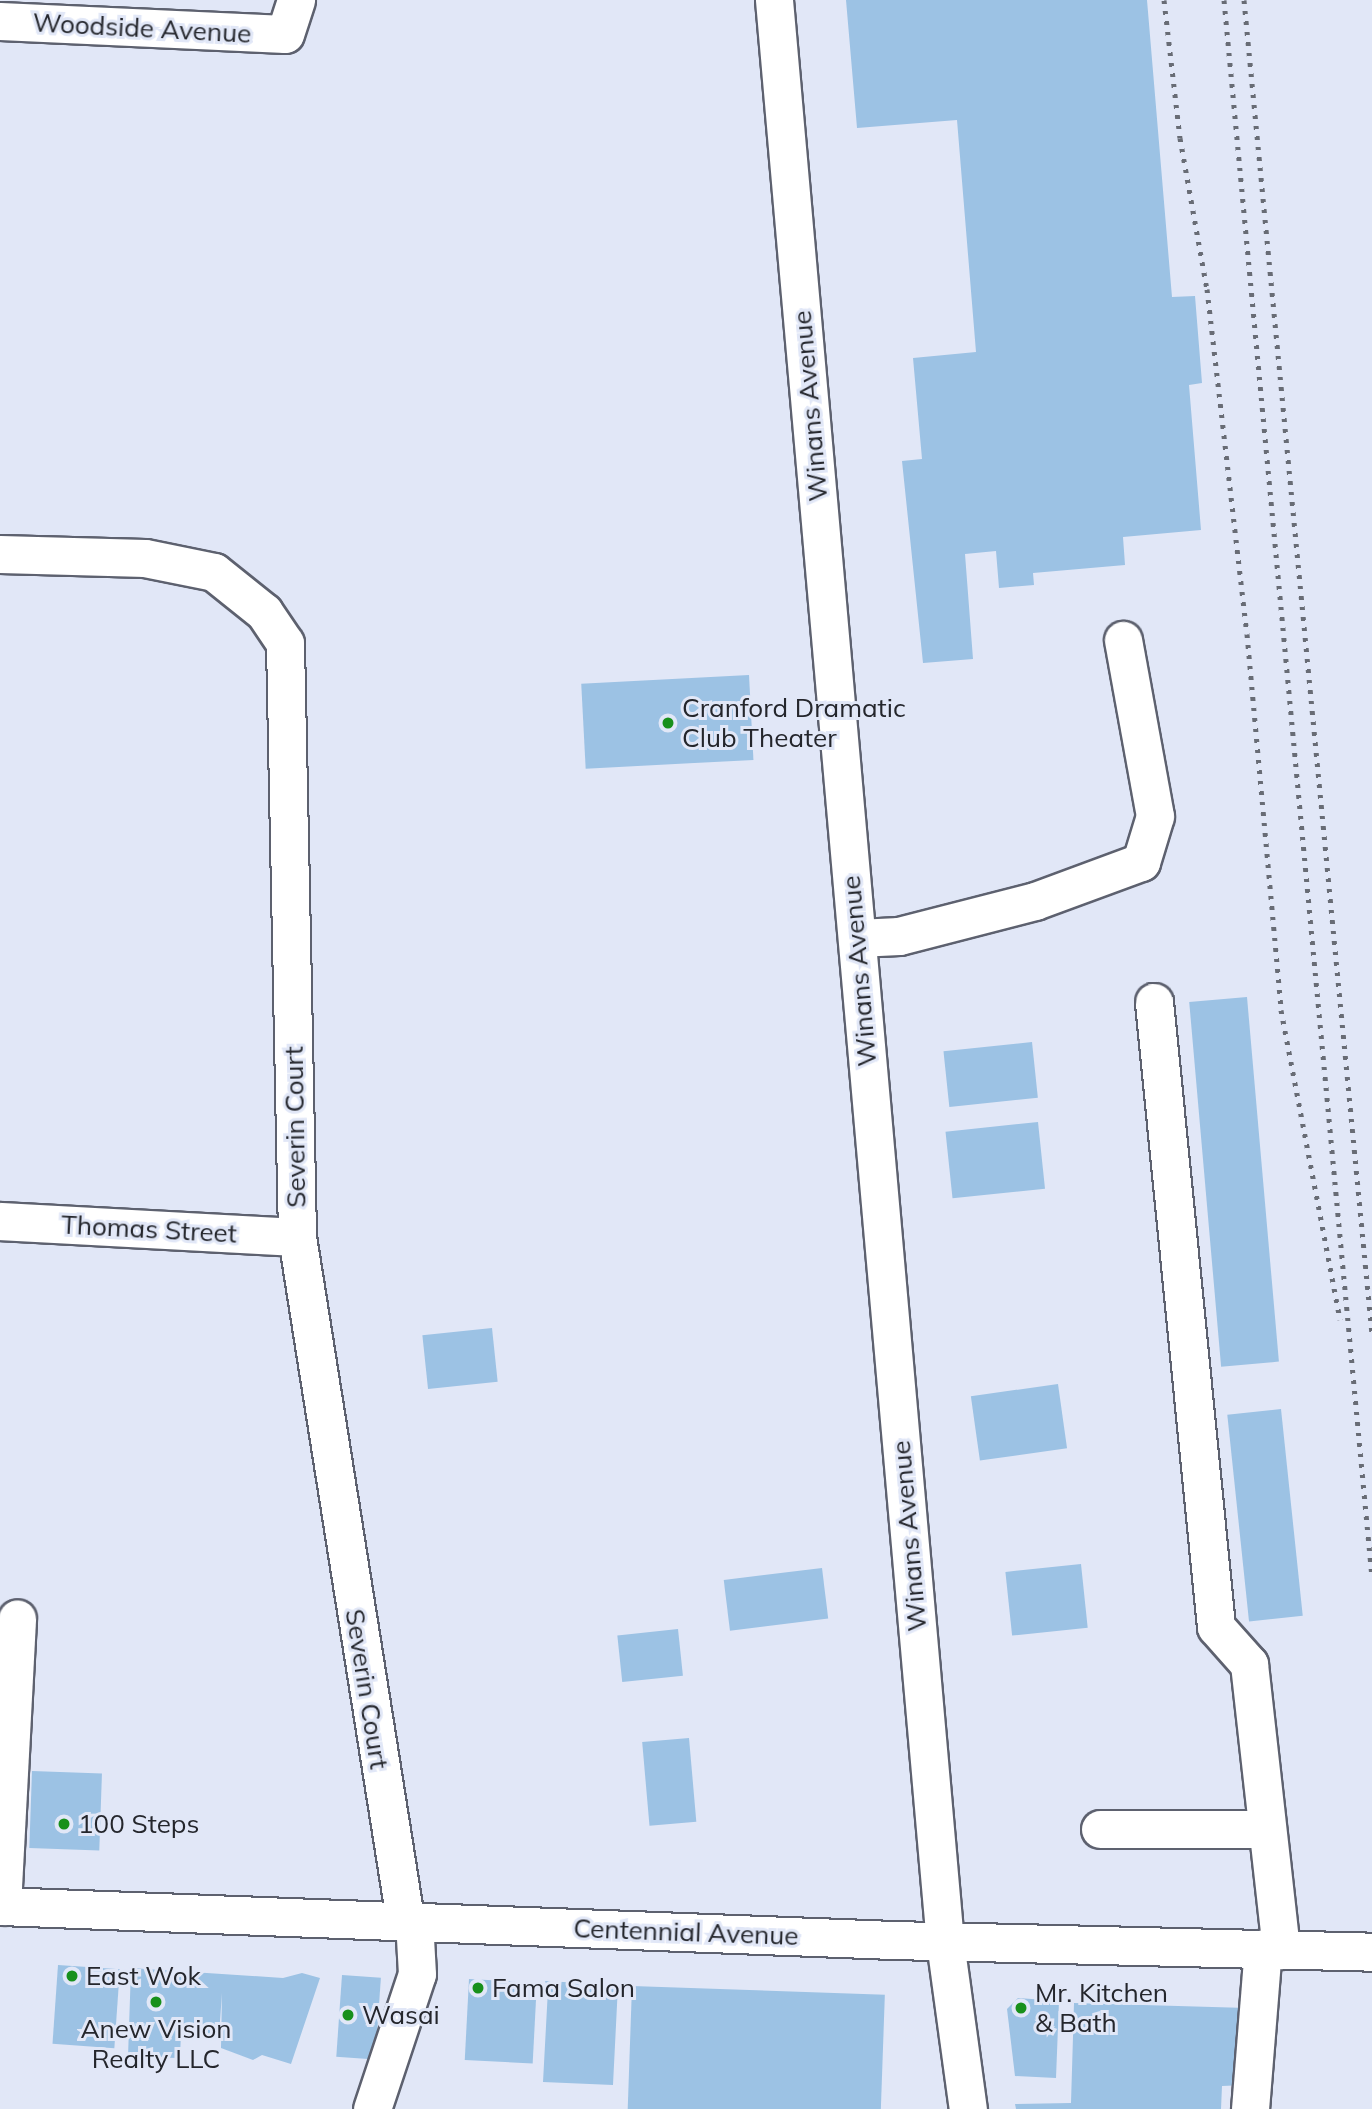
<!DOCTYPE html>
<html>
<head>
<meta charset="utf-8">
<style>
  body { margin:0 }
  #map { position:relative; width:1372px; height:2109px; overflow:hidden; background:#e1e7f7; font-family:Mulish,sans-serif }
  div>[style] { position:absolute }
  .building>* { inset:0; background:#9cc2e4; transform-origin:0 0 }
  .roads { filter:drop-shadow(2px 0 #5d616f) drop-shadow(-2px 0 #5d616f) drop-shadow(0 2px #5d616f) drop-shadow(0 -2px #5d616f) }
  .minor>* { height:37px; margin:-18.5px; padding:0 18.5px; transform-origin:18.5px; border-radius:18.5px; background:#fff }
  .rail>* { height:5px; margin-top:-2.5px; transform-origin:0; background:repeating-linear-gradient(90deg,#686c75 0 3.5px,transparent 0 10.5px) }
  .dots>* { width:19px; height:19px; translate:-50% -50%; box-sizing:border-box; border:4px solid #e1e7f7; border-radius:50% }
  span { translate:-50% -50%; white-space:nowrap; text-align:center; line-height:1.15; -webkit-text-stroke:6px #e1e7f7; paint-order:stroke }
  .street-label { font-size:26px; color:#24262c }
  .poi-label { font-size:26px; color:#24262c }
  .left { translate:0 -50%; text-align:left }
</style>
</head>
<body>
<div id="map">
  <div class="building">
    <div style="clip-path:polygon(846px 0,1147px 0,1172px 297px,1195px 296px,1202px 383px,1189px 385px,1201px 530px,1123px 537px,1125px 565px,1033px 573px,1034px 585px,999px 588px,996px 551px,965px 554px,973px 659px,923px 663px,902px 461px,922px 459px,913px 358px,976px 352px,957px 120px,857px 128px)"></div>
    <div style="left:749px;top:675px;width:85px;height:168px;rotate:87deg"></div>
    <div style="left:1247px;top:997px;width:366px;height:58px;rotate:85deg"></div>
    <div style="left:1032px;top:1042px;width:56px;height:89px;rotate:84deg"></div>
    <div style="left:1038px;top:1122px;width:67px;height:93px;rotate:84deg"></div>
    <div style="left:492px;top:1328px;width:54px;height:70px;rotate:84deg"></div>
    <div style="left:1058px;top:1384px;width:65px;height:88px;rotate:82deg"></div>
    <div style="left:1281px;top:1409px;width:208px;height:54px;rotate:84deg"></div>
    <div style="left:1081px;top:1564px;width:64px;height:76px;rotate:84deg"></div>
    <div style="left:822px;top:1568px;width:51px;height:99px;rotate:83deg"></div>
    <div style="left:678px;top:1629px;width:47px;height:61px;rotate:84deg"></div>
    <div style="left:689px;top:1738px;width:84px;height:47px;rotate:85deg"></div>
    <div style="left:32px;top:1771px;width:70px;height:77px;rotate:2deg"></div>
    <div style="left:58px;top:1965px;width:62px;height:79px;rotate:4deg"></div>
    <div style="clip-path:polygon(131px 1968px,283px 1978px,302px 1973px,320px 1978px,291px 2064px,262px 2055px,253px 2060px,221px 2048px,222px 1993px,219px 2035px,181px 2033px,180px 2058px,128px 2057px)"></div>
    <div style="left:342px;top:1975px;width:39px;height:82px;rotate:4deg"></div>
    <div style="left:469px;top:1979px;width:68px;height:81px;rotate:3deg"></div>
    <div style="clip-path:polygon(545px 1981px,618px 1985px,613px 2085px,543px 2082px,548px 1989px)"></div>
    <div style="left:632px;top:1986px;width:253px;height:123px;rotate:2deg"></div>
    <div style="clip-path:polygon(1018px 1998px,1059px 2001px,1056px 2078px,1015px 2076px,1007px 2009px)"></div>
    <div style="clip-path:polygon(1074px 2003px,1247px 2008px,1245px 2085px,1222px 2086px,1221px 2109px,1016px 2109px,1015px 2104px,1071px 2103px)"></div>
  </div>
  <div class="roads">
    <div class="minor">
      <div style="left:774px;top:0;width:1950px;rotate:84.97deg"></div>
      <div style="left:945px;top:1942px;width:169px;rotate:82.2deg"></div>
      <div style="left:0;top:21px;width:285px;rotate:2.6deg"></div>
      <div style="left:285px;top:34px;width:36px;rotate:-72deg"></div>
      <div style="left:0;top:554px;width:145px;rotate:1.6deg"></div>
      <div style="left:145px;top:558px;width:70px;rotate:11.5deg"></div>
      <div style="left:214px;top:572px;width:64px;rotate:38.7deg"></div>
      <div style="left:264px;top:612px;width:37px;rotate:56deg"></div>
      <div style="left:285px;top:643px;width:594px;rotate:88.84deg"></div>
      <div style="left:297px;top:1237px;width:690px;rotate:81deg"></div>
      <div style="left:857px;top:938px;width:42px;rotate:-2.7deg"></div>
      <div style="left:899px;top:936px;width:140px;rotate:-14.4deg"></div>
      <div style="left:1035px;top:901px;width:113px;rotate:-20.2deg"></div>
      <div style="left:1141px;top:862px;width:48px;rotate:-73.1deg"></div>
      <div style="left:1155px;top:816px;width:179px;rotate:-100.3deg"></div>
      <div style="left:1154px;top:1002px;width:628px;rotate:84.33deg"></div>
      <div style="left:1216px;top:1627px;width:50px;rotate:48.3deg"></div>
      <div style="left:1249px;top:1664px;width:288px;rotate:83.6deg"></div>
      <div style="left:0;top:1221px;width:297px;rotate:3.1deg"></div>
      <div style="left:1100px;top:1829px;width:167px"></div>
      <div style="left:0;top:1906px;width:894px;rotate:2.18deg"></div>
      <div style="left:893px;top:1940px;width:479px;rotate:1.4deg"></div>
      <div style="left:2px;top:1906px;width:288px;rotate:-87deg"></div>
      <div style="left:372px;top:2109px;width:142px;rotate:-71.6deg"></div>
      <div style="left:417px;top:1974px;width:53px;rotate:-93.2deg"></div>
      <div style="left:1250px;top:2109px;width:161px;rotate:-85.4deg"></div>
    </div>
  </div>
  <div class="rail">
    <div style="left:1164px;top:0;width:139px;rotate:83.4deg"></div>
    <div style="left:1180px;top:138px;width:153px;rotate:79.9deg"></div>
    <div style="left:1207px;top:289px;width:347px;rotate:83.4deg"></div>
    <div style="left:1247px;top:634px;width:378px;rotate:84.8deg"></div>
    <div style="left:1281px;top:1010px;width:315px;rotate:79.2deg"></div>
    <div style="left:1224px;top:0;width:1584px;rotate:84.64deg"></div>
    <div style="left:1244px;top:0;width:1341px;rotate:84.52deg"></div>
  </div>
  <div class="dots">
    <div style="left:668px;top:723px;background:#18901b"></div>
    <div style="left:64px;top:1824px;background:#18901b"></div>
    <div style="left:72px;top:1976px;background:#18901b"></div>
    <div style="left:478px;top:1988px;background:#18901b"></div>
    <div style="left:156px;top:2002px;background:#18901b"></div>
    <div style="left:1021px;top:2008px;background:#18901b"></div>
    <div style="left:348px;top:2015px;background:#18901b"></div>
  </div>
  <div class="street-label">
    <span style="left:142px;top:28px;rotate:3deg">Woodside Avenue</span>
    <span style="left:810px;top:406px;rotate:-95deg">Winans Avenue</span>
    <span style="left:859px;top:971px;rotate:-95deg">Winans Avenue</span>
    <span style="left:295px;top:1127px;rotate:-91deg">Severin Court</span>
    <span style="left:149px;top:1229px;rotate:3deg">Thomas Street</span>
    <span style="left:909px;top:1536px;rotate:-95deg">Winans Avenue</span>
    <span style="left:367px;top:1689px;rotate:81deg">Severin Court</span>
    <span style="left:686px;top:1932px;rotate:2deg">Centennial Avenue</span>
  </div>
  <div class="poi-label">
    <span class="left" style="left:682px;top:723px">Cranford Dramatic<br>Club Theater</span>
    <span class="left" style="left:78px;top:1824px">100 Steps</span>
    <span class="left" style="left:86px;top:1976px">East Wok</span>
    <span class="left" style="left:492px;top:1988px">Fama Salon</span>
    <span class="left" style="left:1035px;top:2008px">Mr. Kitchen<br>&amp; Bath</span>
    <span class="left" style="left:362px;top:2015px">Wasai</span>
    <span style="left:156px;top:2044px">Anew Vision<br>Realty LLC</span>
  </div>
</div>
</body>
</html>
